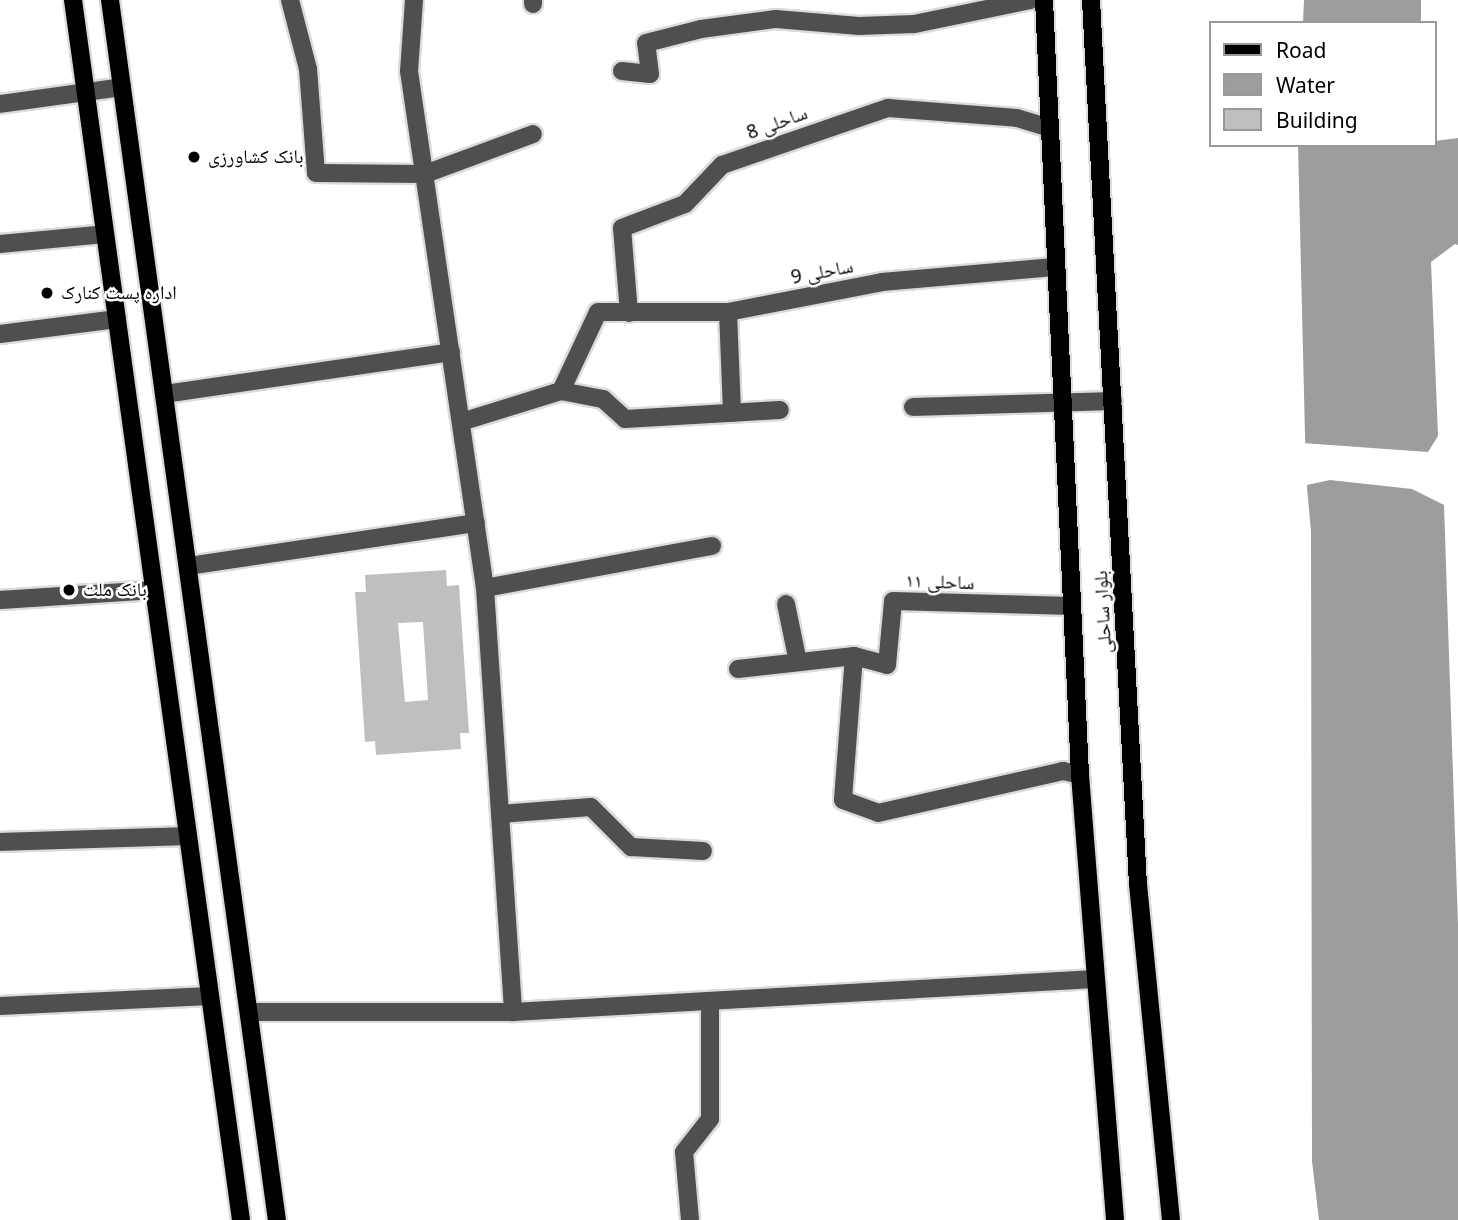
<!DOCTYPE html>
<html>
<head>
<meta charset="utf-8">
<style>
  body { margin:0 }
  #map { position:relative; width:1458px; height:1220px; overflow:hidden; background:#fff; font-family:"Noto Sans","Noto Naskh Arabic",sans-serif }
  div>[style] { position:absolute }
  .water>* { inset:0; background:#9d9d9d }
  .pier>* { inset:0; background:#fff }
  .building>* { inset:0; background:#bfbfbf }
  .roads { filter:drop-shadow(2px 0 #dbdbdb) drop-shadow(-2px 0 #dbdbdb) drop-shadow(0 2px #dbdbdb) drop-shadow(0 -2px #dbdbdb) }
  .minor>* { height:18px; margin:-9px; padding:0 9px; transform-origin:9px; border-radius:9px; background:#4f4f4f }
  .major>* { height:18px; margin:-9px; padding:0 9px; transform-origin:9px; border-radius:9px; background:#000 }
  .dots>* { width:19px; height:19px; translate:-50% -50%; box-sizing:border-box; border:4px solid #fff; border-radius:50% }
  span { translate:-50% -50%; white-space:nowrap; text-align:center; line-height:1.15; -webkit-text-stroke:5px #fff; paint-order:stroke }
  .street-label { font-size:19px; color:#000 }
  .poi-label { font-size:19px; color:#000 }
  .left { translate:0 -50%; text-align:left }
  .legend { position:absolute; left:1209px; top:21px; width:228px; height:126px; box-sizing:border-box; background:#fff; border:2px solid #999; margin:0; padding:9px 12px; list-style:none; font-size:21px; color:#000 }
  .legend li { display:flex; align-items:center; gap:14px; height:35px }
  .legend b { width:35px; border:2px solid #999 }
</style>
</head>
<body>
<div id="map">
  <div class="water">
    <div style="clip-path:polygon(1304px 0,1458px 0,1458px 1220px,1319px 1220px,1312px 1161px,1311px 532px,1306px 476px,1298px 145px,1435px 145px,1435px 23px,1303px 23px)"></div>
  </div>
  <div class="pier">
    <div style="clip-path:polygon(1421px 0,1458px 0,1458px 138px,1435px 141px,1435px 23px,1421px 23px)"></div>
    <div style="clip-path:polygon(1455px 244px,1458px 245px,1458px 925px,1444px 505px,1412px 489px,1330px 480px,1307px 485px,1305px 503px,1302px 443px,1428px 452px,1438px 436px,1431px 262px)"></div>
  </div>
  <div class="building">
    <div style="clip-path:polygon(evenodd,446px 570px,447px 586px,459px 585px,469px 733px,460px 733px,461px 749px,376px 755px,375px 741px,365px 742px,355px 592px,366px 592px,365px 575px,446px 570px,423px 622px,428px 700px,405px 702px,398px 623px,423px 622px)"></div>
  </div>
  <div class="roads">
    <div class="minor">
      <div style="left:290px;top:0;width:71px;rotate:75.4deg"></div>
      <div style="left:308px;top:69px;width:104px;rotate:85.6deg"></div>
      <div style="left:316px;top:173px;width:109px;rotate:0.5deg"></div>
      <div style="left:425px;top:174px;width:115px;rotate:-20.3deg"></div>
      <div style="left:414px;top:0;width:71px;rotate:94deg"></div>
      <div style="left:409px;top:71px;width:523px;rotate:81.64deg"></div>
      <div style="left:485px;top:588px;width:425px;rotate:86.2deg"></div>
      <div style="left:533px;top:0;width:4px;rotate:90deg"></div>
      <div style="left:622px;top:71px;width:28px;rotate:6deg"></div>
      <div style="left:650px;top:74px;width:31px;rotate:-97deg"></div>
      <div style="left:646px;top:43px;width:57px;rotate:-14.3deg"></div>
      <div style="left:701px;top:29px;width:76px;rotate:-7.6deg"></div>
      <div style="left:776px;top:19px;width:83px;rotate:4.8deg"></div>
      <div style="left:859px;top:26px;width:55px;rotate:-2.1deg"></div>
      <div style="left:914px;top:24px;width:119px;rotate:-11.6deg"></div>
      <div style="left:0;top:104px;width:123px;rotate:-7.9deg"></div>
      <div style="left:0;top:244px;width:105px;rotate:-5.4deg"></div>
      <div style="left:728px;top:312px;width:101px;rotate:87.7deg"></div>
      <div style="left:629px;top:313px;width:85px;rotate:-94.7deg"></div>
      <div style="left:622px;top:228px;width:67px;rotate:-20.9deg"></div>
      <div style="left:685px;top:204px;width:54px;rotate:-46.5deg"></div>
      <div style="left:722px;top:165px;width:176px;rotate:-19deg"></div>
      <div style="left:888px;top:108px;width:129px;rotate:4.4deg"></div>
      <div style="left:1017px;top:118px;width:34px;rotate:17deg"></div>
      <div style="left:0;top:334px;width:118px;rotate:-7.3deg"></div>
      <div style="left:561px;top:391px;width:87px;rotate:-64.9deg"></div>
      <div style="left:598px;top:312px;width:130px"></div>
      <div style="left:728px;top:312px;width:157px;rotate:-11deg"></div>
      <div style="left:882px;top:282px;width:173px;rotate:-5deg"></div>
      <div style="left:164px;top:394px;width:290px;rotate:-8.3deg"></div>
      <div style="left:913px;top:407px;width:200px;rotate:-1.7deg"></div>
      <div style="left:461px;top:422px;width:105px;rotate:-17.2deg"></div>
      <div style="left:561px;top:391px;width:43px;rotate:10.8deg"></div>
      <div style="left:603px;top:399px;width:30px;rotate:42deg"></div>
      <div style="left:625px;top:419px;width:155px;rotate:-3.3deg"></div>
      <div style="left:188px;top:566px;width:291px;rotate:-8.5deg"></div>
      <div style="left:485px;top:588px;width:231px;rotate:-10.5deg"></div>
      <div style="left:0;top:600px;width:154px;rotate:-3.7deg"></div>
      <div style="left:786px;top:604px;width:59px;rotate:78.3deg"></div>
      <div style="left:854px;top:656px;width:144px;rotate:94.4deg"></div>
      <div style="left:843px;top:800px;width:37px;rotate:20deg"></div>
      <div style="left:878px;top:813px;width:190px;rotate:-12.8deg"></div>
      <div style="left:1063px;top:771px;width:17px;rotate:13deg"></div>
      <div style="left:738px;top:669px;width:117px;rotate:-6.4deg"></div>
      <div style="left:854px;top:656px;width:34px;rotate:15deg"></div>
      <div style="left:887px;top:665px;width:64px;rotate:-84.6deg"></div>
      <div style="left:893px;top:601px;width:179px;rotate:1.6deg"></div>
      <div style="left:500px;top:814px;width:91px;rotate:-4.4deg"></div>
      <div style="left:591px;top:807px;width:57px;rotate:45deg"></div>
      <div style="left:631px;top:847px;width:72px;rotate:3.2deg"></div>
      <div style="left:0;top:842px;width:188px;rotate:-1.8deg"></div>
      <div style="left:0;top:1006px;width:210px;rotate:-2.7deg"></div>
      <div style="left:249px;top:1012px;width:264px"></div>
      <div style="left:513px;top:1012px;width:583px;rotate:-3.25deg"></div>
      <div style="left:690px;top:1220px;width:68px;rotate:-95deg"></div>
      <div style="left:684px;top:1152px;width:42px;rotate:-51.8deg"></div>
      <div style="left:710px;top:1119px;width:117px;rotate:-90deg"></div>
    </div>
    <div class="major">
      <div style="left:73px;top:0;width:1232px;rotate:82.16deg"></div>
      <div style="left:110px;top:0;width:1231px;rotate:82.21deg"></div>
      <div style="left:1044px;top:0;width:776px;rotate:87.34deg"></div>
      <div style="left:1080px;top:775px;width:446px;rotate:85.5deg"></div>
      <div style="left:1091px;top:0;width:885px;rotate:86.96deg"></div>
      <div style="left:1138px;top:884px;width:338px;rotate:84.4deg"></div>
    </div>
  </div>
  <div class="dots">
    <div style="left:194px;top:157px;background:#000"></div>
    <div style="left:47px;top:293px;background:#000"></div>
    <div style="left:69px;top:590px;background:#000"></div>
  </div>
  <div class="street-label">
    <span style="left:777px;top:123px;rotate:-20deg">ساحلی 8</span>
    <span style="left:822px;top:272px;rotate:-11deg">ساحلی 9</span>
    <span style="left:940px;top:582px;rotate:2deg">ساحلی ۱۱</span>
    <span style="left:1103px;top:612px;rotate:-93deg">بلوار ساحلی</span>
  </div>
  <div class="poi-label">
    <span class="left" style="left:208px;top:157px">بانک کشاورزی</span>
    <span class="left" style="left:61px;top:293px">اداره پست کنارک</span>
    <span class="left" style="left:83px;top:590px">بانک ملت</span>
  </div>
  <ul class="legend">
  <li><b style="height:9px;background:#000"></b>Road</li>
  <li><b style="height:19px;background:#9d9d9d"></b>Water</li>
  <li><b style="height:19px;background:#bfbfbf"></b>Building</li>
  </ul>
</div>
</body>
</html>
